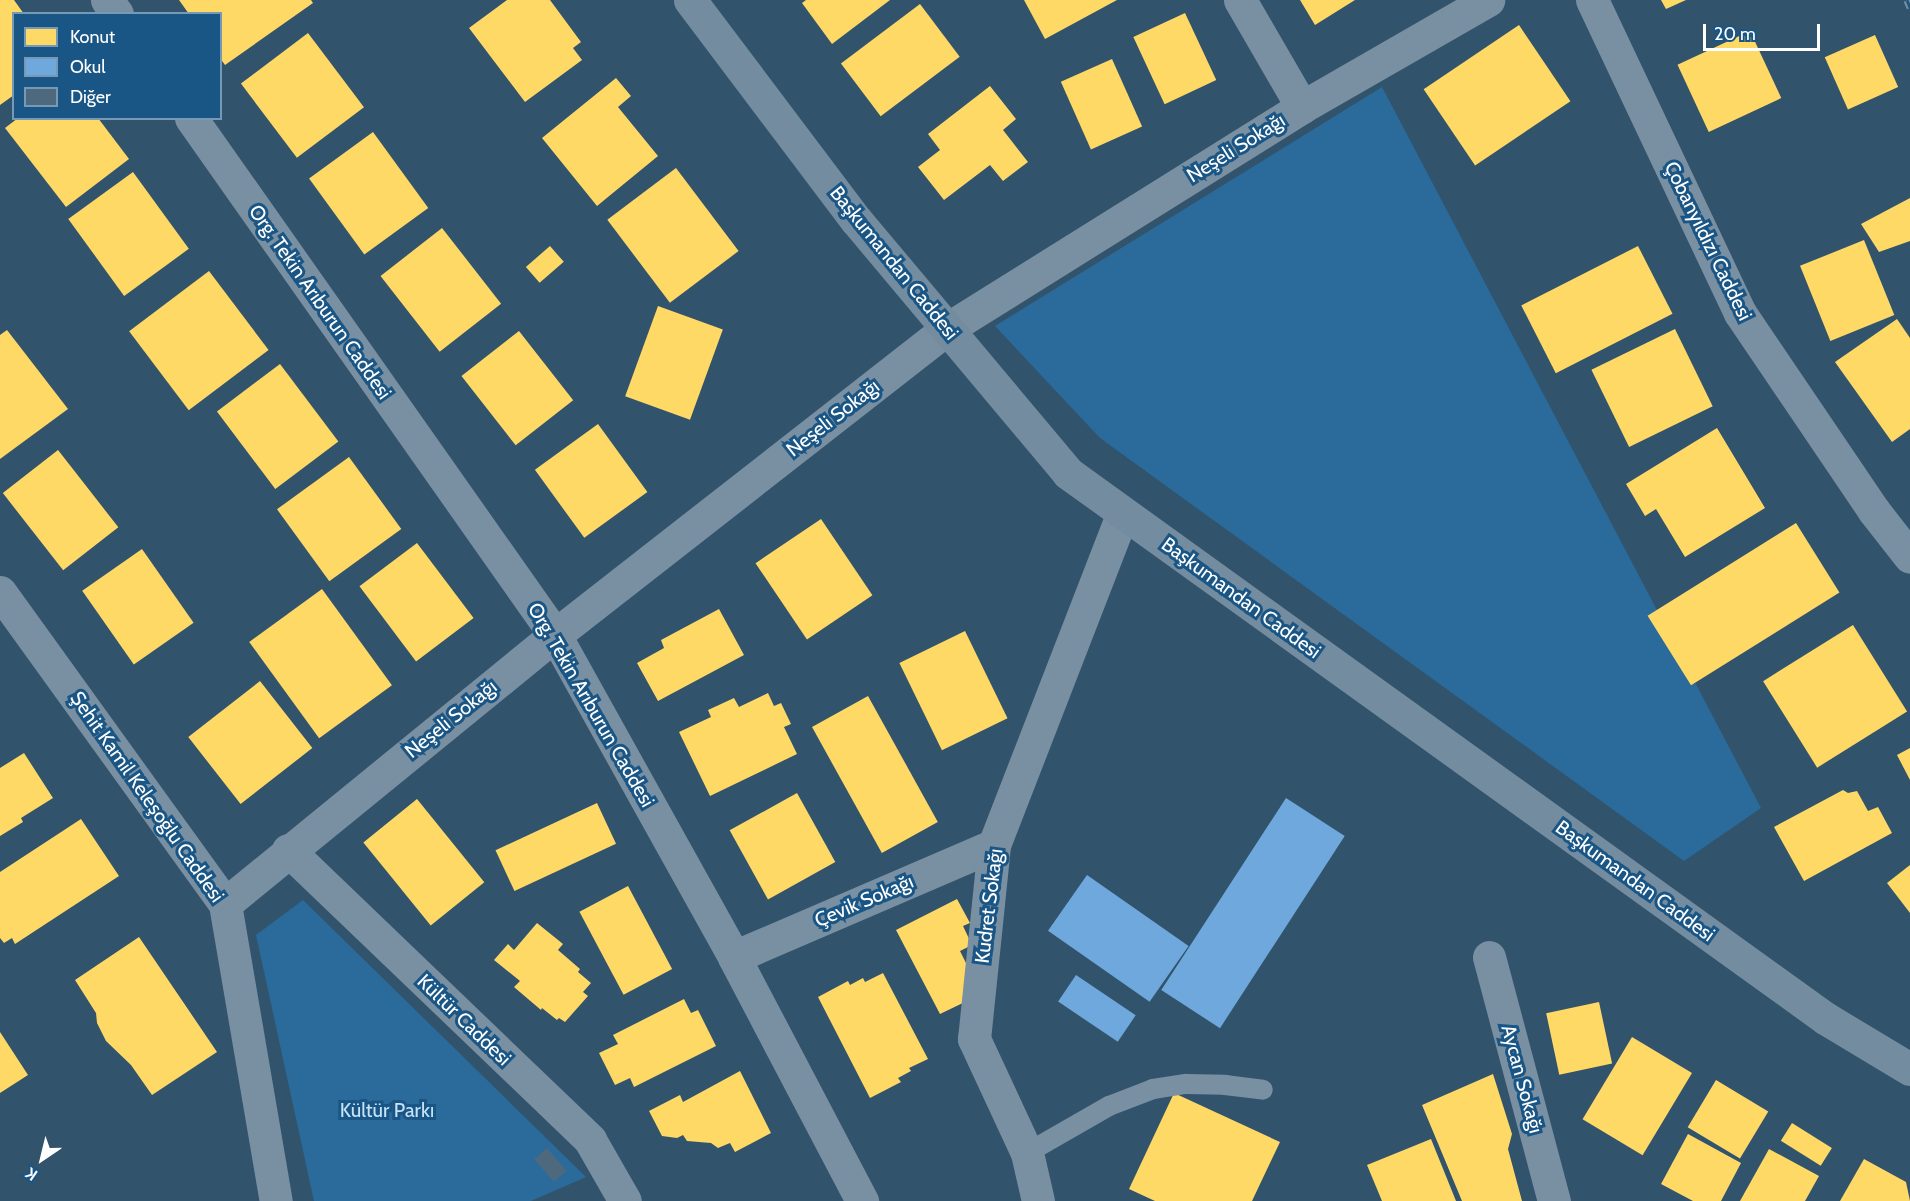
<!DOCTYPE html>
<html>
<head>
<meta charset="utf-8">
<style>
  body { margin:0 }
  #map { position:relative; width:1910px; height:1201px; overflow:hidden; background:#32536c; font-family:Cabin,sans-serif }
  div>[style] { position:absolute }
  .green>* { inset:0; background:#2a6b9b }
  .homes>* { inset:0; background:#ffd966; transform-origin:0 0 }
  .schools>* { inset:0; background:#6fa8dc; transform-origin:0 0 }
  .building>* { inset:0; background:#4e697d; transform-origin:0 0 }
  .lane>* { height:20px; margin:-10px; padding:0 10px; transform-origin:10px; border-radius:10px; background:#798fa2 }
  .street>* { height:33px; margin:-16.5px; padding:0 16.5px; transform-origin:16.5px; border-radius:16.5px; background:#798fa2 }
  .secondary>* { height:33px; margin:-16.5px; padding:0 16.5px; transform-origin:16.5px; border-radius:16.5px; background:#738c9f }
  .rail>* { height:7px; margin-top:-3.5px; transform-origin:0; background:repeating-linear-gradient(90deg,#1a5685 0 14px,#7a90a2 0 28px); box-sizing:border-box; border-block:2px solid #7a90a2 }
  span { translate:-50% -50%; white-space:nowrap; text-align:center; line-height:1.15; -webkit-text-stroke:6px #1a5685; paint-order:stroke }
  .street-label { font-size:20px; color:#fff }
  .park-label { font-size:20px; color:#c5e3f9 }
  .legend { position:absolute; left:12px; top:12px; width:210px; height:108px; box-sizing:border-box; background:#1a5685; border:2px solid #769ab6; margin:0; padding:8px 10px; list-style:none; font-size:18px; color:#fff }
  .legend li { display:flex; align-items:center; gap:12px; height:30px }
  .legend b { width:30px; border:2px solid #769ab6 }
  .north { position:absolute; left:12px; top:1129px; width:60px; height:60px; -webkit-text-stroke:4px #1a5685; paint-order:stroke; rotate:215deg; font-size:16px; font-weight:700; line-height:24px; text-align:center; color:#fff }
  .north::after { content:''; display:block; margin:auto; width:21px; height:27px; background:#fff; clip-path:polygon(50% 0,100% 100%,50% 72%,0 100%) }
  .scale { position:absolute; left:1703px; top:24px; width:117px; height:27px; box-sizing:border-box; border:3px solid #fff; border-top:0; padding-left:8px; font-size:18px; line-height:21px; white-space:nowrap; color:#fff; -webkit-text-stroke:4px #1a5685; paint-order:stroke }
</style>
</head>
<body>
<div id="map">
  <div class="green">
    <div style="clip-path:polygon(1382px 87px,1761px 808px,1684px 861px,1100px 438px,995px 326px)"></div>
    <div style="clip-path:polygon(303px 900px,586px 1177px,531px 1201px,314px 1201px,256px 935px)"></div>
  </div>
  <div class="homes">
    <div style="clip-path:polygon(0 0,14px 0,24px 14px,14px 14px,14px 95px,0 105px)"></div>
    <div style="clip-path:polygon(179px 0,311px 0,313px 3px,225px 65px,220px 58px,220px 14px,189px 14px)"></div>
    <div style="clip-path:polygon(507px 0,550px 0,581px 42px,573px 48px,582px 60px,525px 102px,469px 28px)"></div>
    <div style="clip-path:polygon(806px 0,890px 0,832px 44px,802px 3px)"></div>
    <div style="clip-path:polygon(1024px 0,1117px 0,1045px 39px)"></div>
    <div style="clip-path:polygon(1300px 0,1355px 0,1315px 25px)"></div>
    <div style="clip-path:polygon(1661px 0,1686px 0,1666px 9px)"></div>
    <div style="left:920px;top:4px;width:66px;height:99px;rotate:53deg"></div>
    <div style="left:1185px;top:13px;width:74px;height:57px;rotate:65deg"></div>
    <div style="left:1519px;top:25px;width:92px;height:115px;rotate:56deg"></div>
    <div style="left:1750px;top:31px;width:74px;height:80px;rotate:65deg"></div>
    <div style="left:308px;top:33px;width:93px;height:84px;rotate:53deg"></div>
    <div style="left:1875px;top:35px;width:57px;height:55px;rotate:66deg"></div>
    <div style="left:1112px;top:59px;width:74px;height:56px;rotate:66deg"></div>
    <div style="clip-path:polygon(616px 78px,631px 96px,618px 107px,658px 156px,597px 206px,542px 138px)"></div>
    <div style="clip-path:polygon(990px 86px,1016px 119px,1003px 130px,1028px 162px,1003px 181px,990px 165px,944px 200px,918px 167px,940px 150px,928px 134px)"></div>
    <div style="clip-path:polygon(18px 118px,98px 118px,129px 159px,66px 207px,5px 128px)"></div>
    <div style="left:373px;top:132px;width:94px;height:79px;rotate:54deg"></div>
    <div style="left:676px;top:168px;width:104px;height:86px;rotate:53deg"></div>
    <div style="left:133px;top:172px;width:95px;height:80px;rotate:54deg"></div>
    <div style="clip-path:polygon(1910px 198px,1910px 241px,1879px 252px,1861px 224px)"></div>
    <div style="left:442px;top:228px;width:96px;height:78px;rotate:52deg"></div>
    <div style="left:1864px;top:240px;width:81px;height:69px;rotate:68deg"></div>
    <div style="left:550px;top:246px;width:21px;height:32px;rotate:49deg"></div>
    <div style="left:1638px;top:246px;width:76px;height:131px;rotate:63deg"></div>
    <div style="left:209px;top:271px;width:99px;height:100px;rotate:53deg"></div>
    <div style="left:658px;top:306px;width:69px;height:96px;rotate:20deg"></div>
    <div style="clip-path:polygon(1897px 319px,1910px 338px,1910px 429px,1892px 442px,1835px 362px)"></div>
    <div style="left:1675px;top:329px;width:86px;height:93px;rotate:64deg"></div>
    <div style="clip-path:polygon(7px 330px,68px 409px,0 459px,0 335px)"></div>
    <div style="left:519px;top:331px;width:88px;height:73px;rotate:52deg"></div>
    <div style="left:280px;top:364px;width:97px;height:79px;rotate:53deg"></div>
    <div style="left:598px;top:424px;width:84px;height:78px;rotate:54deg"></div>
    <div style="clip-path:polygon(1717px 428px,1765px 508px,1685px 557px,1656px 509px,1645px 516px,1626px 484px)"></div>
    <div style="left:58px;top:450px;width:98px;height:70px;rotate:52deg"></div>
    <div style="left:349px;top:457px;width:89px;height:89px;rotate:54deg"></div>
    <div style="left:821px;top:519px;width:92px;height:79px;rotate:56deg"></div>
    <div style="left:1796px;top:523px;width:82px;height:175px;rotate:58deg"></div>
    <div style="left:417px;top:543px;width:94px;height:72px;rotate:53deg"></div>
    <div style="left:142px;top:549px;width:90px;height:73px;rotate:55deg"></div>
    <div style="left:322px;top:589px;width:119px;height:90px;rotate:54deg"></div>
    <div style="clip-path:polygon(719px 609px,744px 655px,658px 701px,637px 663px,664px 648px,661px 640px)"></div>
    <div style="left:1853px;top:625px;width:102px;height:106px;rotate:58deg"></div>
    <div style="left:965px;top:631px;width:97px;height:73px;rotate:64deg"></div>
    <div style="left:260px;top:681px;width:85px;height:91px;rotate:52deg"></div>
    <div style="clip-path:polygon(768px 693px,774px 706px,781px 703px,791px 724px,784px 727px,797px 754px,710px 796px,679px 732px,711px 717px,708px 710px,734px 698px,739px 707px)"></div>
    <div style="left:868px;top:696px;width:144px;height:64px;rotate:61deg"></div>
    <div style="clip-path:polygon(1910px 748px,1910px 780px,1897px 755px)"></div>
    <div style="clip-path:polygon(24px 753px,53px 798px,21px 818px,23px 822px,0 836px,0 768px)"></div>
    <div style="clip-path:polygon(1843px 790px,1848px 793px,1857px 791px,1868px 811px,1878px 807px,1892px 833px,1804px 881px,1774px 827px)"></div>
    <div style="left:797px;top:793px;width:79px;height:77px;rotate:61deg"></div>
    <div style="left:417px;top:799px;width:107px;height:69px;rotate:51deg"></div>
    <div style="left:597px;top:803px;width:45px;height:112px;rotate:65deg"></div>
    <div style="clip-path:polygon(81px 819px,119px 876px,15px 944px,12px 938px,4px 943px,0 938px,0 872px)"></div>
    <div style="clip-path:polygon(1910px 865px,1910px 913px,1887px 883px)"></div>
    <div style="left:628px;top:886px;width:94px;height:55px;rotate:62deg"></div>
    <div style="clip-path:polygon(957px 899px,970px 923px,963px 926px,972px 945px,960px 951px,971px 973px,967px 1001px,940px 1014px,896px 930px)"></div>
    <div style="clip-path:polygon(537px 923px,563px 944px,558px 950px,580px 969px,578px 972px,591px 983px,583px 992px,588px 996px,565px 1022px,559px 1018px,557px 1020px,542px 1008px,541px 1010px,514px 987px,520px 981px,494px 960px,508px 944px,514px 950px)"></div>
    <div style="clip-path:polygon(139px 937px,217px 1052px,152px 1095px,131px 1065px,106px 1041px,97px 1023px,96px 1013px,75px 980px)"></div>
    <div style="clip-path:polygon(883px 973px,928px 1059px,909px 1068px,911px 1071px,898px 1078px,901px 1082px,870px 1098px,818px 997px,848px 981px,850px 985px,863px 978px,865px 982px)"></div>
    <div style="clip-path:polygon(684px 999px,691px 1013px,698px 1010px,716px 1046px,634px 1087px,630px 1078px,615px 1085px,599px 1053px,618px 1044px,613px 1035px)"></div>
    <div style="left:1599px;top:1002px;width:63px;height:54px;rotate:78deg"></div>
    <div style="clip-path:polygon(0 1032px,28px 1075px,0 1093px)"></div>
    <div style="left:1632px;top:1037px;width:70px;height:96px;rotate:31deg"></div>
    <div style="clip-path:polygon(740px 1071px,771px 1133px,735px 1152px,730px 1143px,718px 1148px,711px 1143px,687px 1141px,683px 1135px,677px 1138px,662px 1136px,649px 1111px,680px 1095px,683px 1102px)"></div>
    <div style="clip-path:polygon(1493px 1074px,1512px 1134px,1508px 1149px,1522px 1201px,1462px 1201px,1422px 1105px)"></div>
    <div style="left:1716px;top:1080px;width:61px;height:55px;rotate:31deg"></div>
    <div style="clip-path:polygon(1174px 1093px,1280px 1142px,1252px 1201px,1155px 1201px,1129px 1189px)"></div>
    <div style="left:1792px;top:1123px;width:47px;height:21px;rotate:32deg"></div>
    <div style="clip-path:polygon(1688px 1134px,1741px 1163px,1721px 1201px,1693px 1201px,1661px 1184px)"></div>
    <div style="clip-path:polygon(1431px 1139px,1456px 1201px,1382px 1201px,1367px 1165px)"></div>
    <div style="clip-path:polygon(1769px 1149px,1819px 1176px,1805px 1201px,1740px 1201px)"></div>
    <div style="clip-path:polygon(1864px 1159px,1906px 1182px,1910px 1201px,1840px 1201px)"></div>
  </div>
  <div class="schools">
    <div style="left:1286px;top:798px;width:70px;height:229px;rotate:33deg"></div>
    <div style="left:1087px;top:875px;width:124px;height:68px;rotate:35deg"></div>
    <div style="left:1076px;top:975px;width:72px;height:32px;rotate:34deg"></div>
  </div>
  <div class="building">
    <div style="left:547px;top:1148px;width:30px;height:17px;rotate:49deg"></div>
  </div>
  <div class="lane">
    <div style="left:1027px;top:1153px;width:95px;rotate:-29.8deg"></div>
    <div style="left:1109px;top:1106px;width:47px;rotate:-21.1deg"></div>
    <div style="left:1153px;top:1089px;width:33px;rotate:-9deg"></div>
    <div style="left:1186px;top:1084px;width:39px;rotate:1deg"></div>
    <div style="left:1225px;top:1085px;width:38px;rotate:7deg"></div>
  </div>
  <div class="street">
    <div style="left:107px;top:0;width:17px;rotate:54deg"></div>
    <div style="left:1240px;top:0;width:124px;rotate:59.9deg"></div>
    <div style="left:1592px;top:0;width:346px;rotate:64.7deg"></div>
    <div style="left:1740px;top:313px;width:239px;rotate:55.9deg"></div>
    <div style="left:1874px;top:511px;width:58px;rotate:52deg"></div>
    <div style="left:191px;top:118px;width:632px;rotate:54.85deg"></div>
    <div style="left:555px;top:635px;width:368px;rotate:60.9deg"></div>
    <div style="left:734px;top:957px;width:276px;rotate:62.3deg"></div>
    <div style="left:0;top:592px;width:385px;rotate:54.2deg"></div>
    <div style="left:225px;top:904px;width:301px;rotate:80.3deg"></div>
    <div style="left:288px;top:850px;width:419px;rotate:43.8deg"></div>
    <div style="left:590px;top:1140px;width:70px;rotate:60.2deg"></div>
    <div style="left:225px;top:904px;width:426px;rotate:-39.2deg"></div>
    <div style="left:555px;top:635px;width:497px;rotate:-38deg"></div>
    <div style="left:947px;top:329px;width:419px;rotate:-32deg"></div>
    <div style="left:1302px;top:107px;width:215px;rotate:-29.9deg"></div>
    <div style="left:734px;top:957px;width:283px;rotate:-23.3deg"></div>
    <div style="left:1489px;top:957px;width:253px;rotate:75.1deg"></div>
    <div style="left:1038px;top:1201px;width:49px;rotate:-102.9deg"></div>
    <div style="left:1027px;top:1153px;width:126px;rotate:-114.9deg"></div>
    <div style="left:974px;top:1039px;width:195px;rotate:-84.1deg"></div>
    <div style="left:994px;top:845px;width:356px;rotate:-68.8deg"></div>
  </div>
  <div class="secondary">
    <div style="left:690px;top:0;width:276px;rotate:53deg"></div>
    <div style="left:856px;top:220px;width:330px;rotate:50deg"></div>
    <div style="left:1068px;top:473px;width:933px;rotate:35.75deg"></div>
    <div style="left:1825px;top:1018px;width:99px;rotate:31deg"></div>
  </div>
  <div class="rail">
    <div style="left:1907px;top:0;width:8px;rotate:67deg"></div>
  </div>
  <div class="street-label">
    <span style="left:1236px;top:148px;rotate:-32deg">Neşeli Sokağı</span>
    <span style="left:1708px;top:241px;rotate:64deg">Çobanyıldızı Caddesi</span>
    <span style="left:894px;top:263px;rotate:51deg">Başkumandan Caddesi</span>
    <span style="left:320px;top:302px;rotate:55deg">Org. Tekin Arıburun Caddesi</span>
    <span style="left:833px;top:418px;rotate:-38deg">Neşeli Sokağı</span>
    <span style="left:1241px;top:598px;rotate:36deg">Başkumandan Caddesi</span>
    <span style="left:591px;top:705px;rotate:60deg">Org. Tekin Arıburun Caddesi</span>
    <span style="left:451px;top:719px;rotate:-39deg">Neşeli Sokağı</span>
    <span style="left:147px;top:797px;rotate:55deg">Şehit Kamil Keleşoğlu Caddesi</span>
    <span style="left:1635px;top:881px;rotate:36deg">Başkumandan Caddesi</span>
    <span style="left:864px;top:901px;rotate:-23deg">Çevik Sokağı</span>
    <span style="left:989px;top:906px;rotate:-83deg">Kudret Sokağı</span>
    <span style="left:464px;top:1020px;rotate:44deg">Kültür Caddesi</span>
    <span style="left:1522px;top:1079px;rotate:75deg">Aycan Sokağı</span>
  </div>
  <div class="park-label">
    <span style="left:387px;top:1110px">Kültür Parkı</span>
  </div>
  <ul class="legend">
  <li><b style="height:16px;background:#ffd966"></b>Konut</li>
  <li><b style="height:16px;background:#6fa8dc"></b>Okul</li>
  <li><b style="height:16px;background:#4e697d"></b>Diğer</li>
  </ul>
  <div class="north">K</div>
  <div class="scale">20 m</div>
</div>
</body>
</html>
